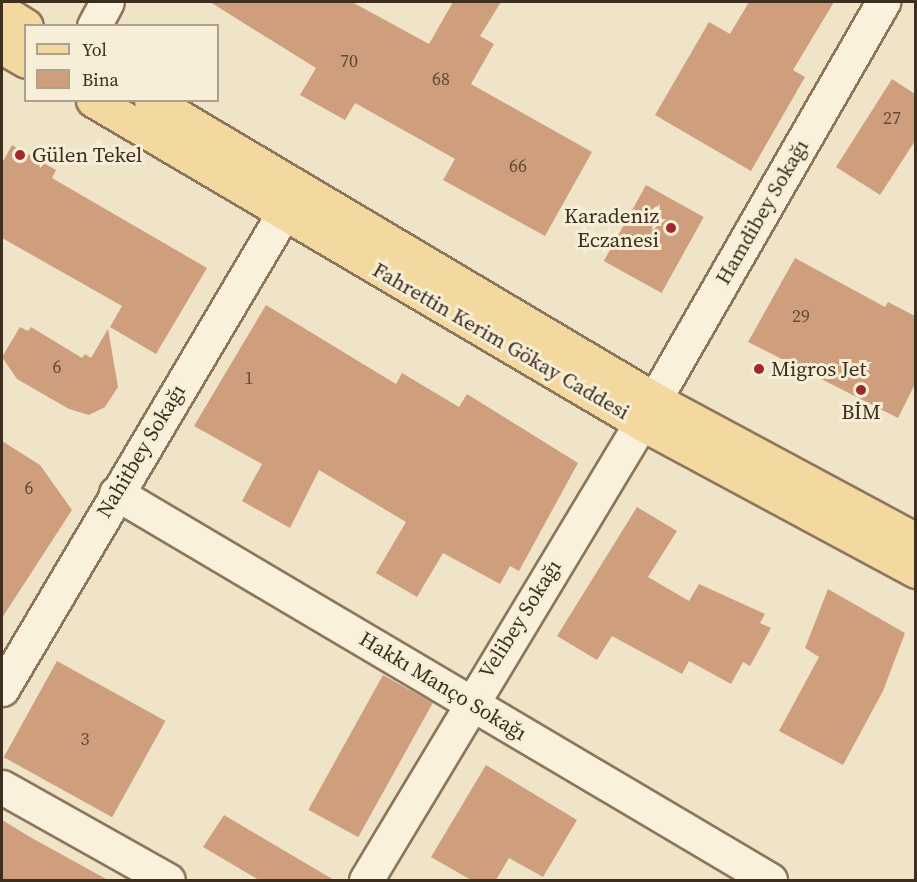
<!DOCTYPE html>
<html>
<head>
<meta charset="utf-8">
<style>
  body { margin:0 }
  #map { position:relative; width:917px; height:882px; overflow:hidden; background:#f0e4c8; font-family:"Source Serif 4",serif }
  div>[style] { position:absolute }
  .building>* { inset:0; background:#cf9f7d; transform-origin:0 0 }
  .roads { filter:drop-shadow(2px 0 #8d765c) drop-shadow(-2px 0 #8d765c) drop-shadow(0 2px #8d765c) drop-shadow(0 -2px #8d765c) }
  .minor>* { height:33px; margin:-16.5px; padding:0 16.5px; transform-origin:16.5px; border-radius:16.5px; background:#faf1dc }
  .major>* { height:33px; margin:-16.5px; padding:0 16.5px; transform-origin:16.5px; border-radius:16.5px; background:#f3d9a0 }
  .dots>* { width:16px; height:16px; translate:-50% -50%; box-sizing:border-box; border:3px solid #f7eed8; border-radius:50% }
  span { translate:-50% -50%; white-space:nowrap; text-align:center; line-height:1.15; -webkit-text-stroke:6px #f7eed8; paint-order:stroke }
  .number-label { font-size:18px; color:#624a37 }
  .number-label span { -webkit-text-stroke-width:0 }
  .poi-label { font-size:21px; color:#3d2e20 }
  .left { translate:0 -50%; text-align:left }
  .right { translate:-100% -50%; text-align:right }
  .street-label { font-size:21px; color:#3d2e20 }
  .frame { position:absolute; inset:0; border:3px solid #3d2e20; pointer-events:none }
  .legend { position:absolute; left:24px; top:24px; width:195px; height:78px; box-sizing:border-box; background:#f7eed8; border:2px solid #ada18e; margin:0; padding:8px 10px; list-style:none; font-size:18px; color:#3d2e20 }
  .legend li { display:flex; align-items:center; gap:12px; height:30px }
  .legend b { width:30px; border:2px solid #ada18e }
</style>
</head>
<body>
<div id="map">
  <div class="building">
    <div style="clip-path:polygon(210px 2px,352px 2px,429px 44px,453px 2px,501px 2px,480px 36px,494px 44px,471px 84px,592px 152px,545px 236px,443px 180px,455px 159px,355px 103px,345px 120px,300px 95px,316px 68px)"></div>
    <div style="clip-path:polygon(749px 2px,834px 2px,793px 70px,805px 77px,751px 171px,655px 115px,709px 22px,730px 34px)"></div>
    <div style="clip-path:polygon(892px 79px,915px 94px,915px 141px,880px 195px,836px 167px)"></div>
    <div style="clip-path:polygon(12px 145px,56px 170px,52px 178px,207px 268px,156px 354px,110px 327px,122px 306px,2px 238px,2px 163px)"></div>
    <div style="left:646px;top:185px;width:66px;height:87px;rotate:29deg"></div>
    <div style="clip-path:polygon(795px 258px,885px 307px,888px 302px,915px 316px,915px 384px,898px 418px,748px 342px)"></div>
    <div style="clip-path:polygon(266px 305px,396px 384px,402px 373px,459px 407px,467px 394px,578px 463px,519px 571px,510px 566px,500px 584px,443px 553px,417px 597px,376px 573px,406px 522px,319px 470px,290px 528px,242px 501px,262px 464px,194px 426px)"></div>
    <div style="clip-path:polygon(20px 327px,28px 331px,31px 327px,82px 358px,85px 354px,91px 358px,108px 329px,118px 387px,105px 407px,89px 415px,69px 409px,17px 379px,2px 357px)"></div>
    <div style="clip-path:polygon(2px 441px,40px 465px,72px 510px,2px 618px)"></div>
    <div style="clip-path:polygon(637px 507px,677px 531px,648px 577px,689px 601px,699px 584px,765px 614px,760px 623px,771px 628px,750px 666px,743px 662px,731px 684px,689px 661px,682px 674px,612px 636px,597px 660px,557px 636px)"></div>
    <div style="clip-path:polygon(828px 589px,905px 633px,883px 691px,843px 765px,779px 731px,819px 657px,805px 648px)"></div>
    <div style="left:57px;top:661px;width:124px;height:110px;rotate:29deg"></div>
    <div style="left:383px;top:675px;width:57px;height:154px;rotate:29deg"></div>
    <div style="clip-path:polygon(486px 765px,577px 820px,543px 877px,509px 858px,496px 880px,471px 880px,431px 857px)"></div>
    <div style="clip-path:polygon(224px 815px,334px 880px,259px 880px,203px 847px)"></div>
    <div style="clip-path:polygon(2px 820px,30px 837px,108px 880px,2px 880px)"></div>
  </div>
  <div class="roads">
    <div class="minor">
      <div style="left:94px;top:26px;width:27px;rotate:-62deg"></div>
      <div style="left:116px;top:493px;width:760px;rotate:30.61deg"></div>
      <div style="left:2px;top:689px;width:552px;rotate:-59.39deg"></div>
      <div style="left:2px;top:787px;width:190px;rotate:29.3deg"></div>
      <div style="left:366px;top:880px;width:533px;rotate:-58.96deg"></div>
      <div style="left:641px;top:423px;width:486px;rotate:-60.1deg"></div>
    </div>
    <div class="major">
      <div style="left:2px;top:11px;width:28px;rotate:32deg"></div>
      <div style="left:2px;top:47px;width:28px;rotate:30deg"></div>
      <div style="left:93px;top:100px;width:636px;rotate:30.52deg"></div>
      <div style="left:641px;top:423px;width:312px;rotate:28.3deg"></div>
      <div style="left:151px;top:100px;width:585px;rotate:30.73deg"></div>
      <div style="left:654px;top:399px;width:298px;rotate:28.3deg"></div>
    </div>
  </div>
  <div class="dots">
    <div style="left:20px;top:155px;background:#9e2a2b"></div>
    <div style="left:671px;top:228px;background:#9e2a2b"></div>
    <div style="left:759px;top:369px;background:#9e2a2b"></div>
    <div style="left:861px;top:390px;background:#9e2a2b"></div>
  </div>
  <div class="number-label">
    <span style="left:349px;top:61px">70</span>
    <span style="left:441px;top:79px">68</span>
    <span style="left:892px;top:118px">27</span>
    <span style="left:518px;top:166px">66</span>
    <span style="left:801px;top:316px">29</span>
    <span style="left:57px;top:367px">6</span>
    <span style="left:249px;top:378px">1</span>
    <span style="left:29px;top:488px">6</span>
    <span style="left:85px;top:739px">3</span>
  </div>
  <div class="poi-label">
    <span class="left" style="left:32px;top:155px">Gülen Tekel</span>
    <span class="right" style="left:659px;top:228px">Karadeniz<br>Eczanesi</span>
    <span class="left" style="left:771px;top:369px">Migros Jet</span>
    <span style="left:861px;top:412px">BİM</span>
  </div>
  <div class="street-label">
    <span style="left:762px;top:212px;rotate:-60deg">Hamdibey Sokağı</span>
    <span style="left:501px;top:341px;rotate:30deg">Fahrettin Kerim Gökay Caddesi</span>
    <span style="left:141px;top:451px;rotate:-59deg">Nahitbey Sokağı</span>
    <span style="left:520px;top:619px;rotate:-58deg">Velibey Sokağı</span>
    <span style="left:443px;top:686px;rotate:31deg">Hakkı Manço Sokağı</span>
  </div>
  <div class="frame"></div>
  <ul class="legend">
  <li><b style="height:8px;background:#f3d9a0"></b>Yol</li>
  <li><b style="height:16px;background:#cf9f7d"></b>Bina</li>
  </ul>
</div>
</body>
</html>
